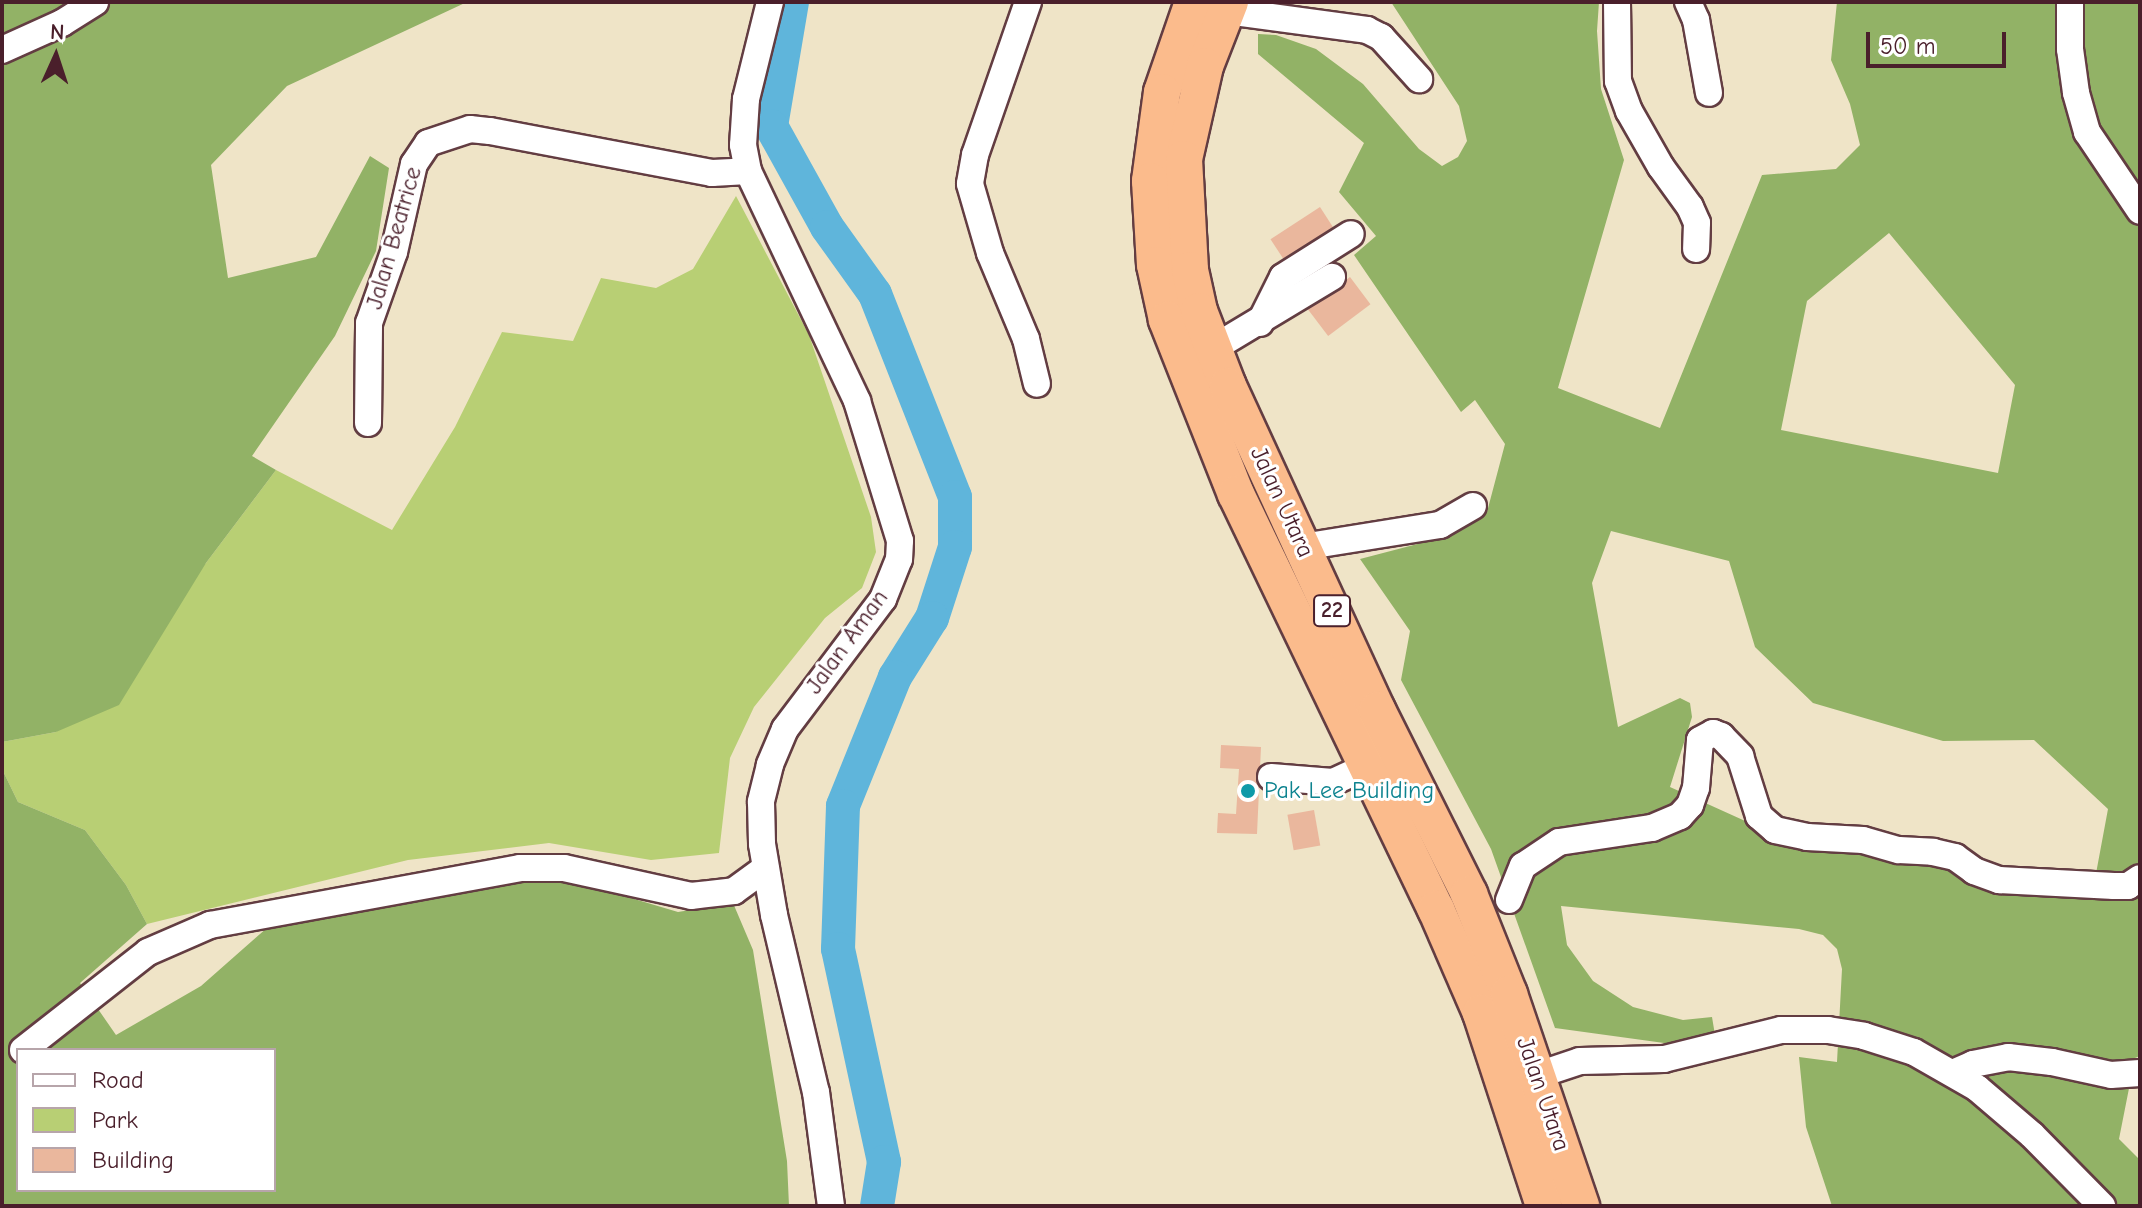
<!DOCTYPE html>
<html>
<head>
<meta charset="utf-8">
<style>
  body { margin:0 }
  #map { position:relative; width:2142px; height:1208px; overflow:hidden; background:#efe4c7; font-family:"Comic Neue",sans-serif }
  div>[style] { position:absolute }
  .green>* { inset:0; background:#b8cf74 }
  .forest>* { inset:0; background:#92b266 }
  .river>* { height:34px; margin:-17px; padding:0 17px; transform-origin:17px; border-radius:17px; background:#5fb5db }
  .building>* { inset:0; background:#eab79d; transform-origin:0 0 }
  .roads { filter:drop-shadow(2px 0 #633d42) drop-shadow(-2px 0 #633d42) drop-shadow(0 2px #633d42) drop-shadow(0 -2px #633d42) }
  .minor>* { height:26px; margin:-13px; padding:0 13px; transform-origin:13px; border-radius:13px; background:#fff }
  .highway>* { height:36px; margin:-18px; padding:0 18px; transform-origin:18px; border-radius:18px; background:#fbbb8c }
  .dots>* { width:22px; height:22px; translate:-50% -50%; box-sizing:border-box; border:4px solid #fff; border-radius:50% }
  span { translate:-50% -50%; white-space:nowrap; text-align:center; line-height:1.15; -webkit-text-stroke:6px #fff; paint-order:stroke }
  .shield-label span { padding:2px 6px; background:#fff; border:2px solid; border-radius:6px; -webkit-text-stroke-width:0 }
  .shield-label { font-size:22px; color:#4a1f2b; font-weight:700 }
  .street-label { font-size:24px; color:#4a1f2b }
  .culture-label { font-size:24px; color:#0d838f }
  .left { translate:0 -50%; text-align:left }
  .frame { position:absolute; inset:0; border:4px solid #4a1f2b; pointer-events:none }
  .legend { position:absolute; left:16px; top:1048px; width:260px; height:144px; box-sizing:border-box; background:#fff; border:2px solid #b7a5aa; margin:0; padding:10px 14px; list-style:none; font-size:24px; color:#4a1f2b }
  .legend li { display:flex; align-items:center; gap:16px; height:40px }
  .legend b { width:40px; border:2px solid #b7a5aa }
  .north { position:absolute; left:16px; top:16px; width:80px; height:80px; -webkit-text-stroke:6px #fff; paint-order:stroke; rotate:3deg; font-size:22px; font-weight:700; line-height:32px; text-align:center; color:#4a1f2b }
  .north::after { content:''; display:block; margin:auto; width:28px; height:36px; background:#4a1f2b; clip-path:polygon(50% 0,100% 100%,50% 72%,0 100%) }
  .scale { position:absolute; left:1866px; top:32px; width:140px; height:36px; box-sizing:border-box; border:4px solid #4a1f2b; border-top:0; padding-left:10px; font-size:24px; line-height:28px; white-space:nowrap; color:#4a1f2b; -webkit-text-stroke:6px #fff; paint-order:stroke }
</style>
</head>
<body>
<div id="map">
  <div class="green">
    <div style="clip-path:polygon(736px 196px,809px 335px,871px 517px,876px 552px,862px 588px,825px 618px,754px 707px,730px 758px,719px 853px,651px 860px,549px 843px,408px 860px,147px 924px,126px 885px,85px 830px,18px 802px,2px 769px,2px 742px,56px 732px,206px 563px,276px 470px,392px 530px,455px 427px,502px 332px,573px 341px,601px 278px,656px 288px,693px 269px)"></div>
  </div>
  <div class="forest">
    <div style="clip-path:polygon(2px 2px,467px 2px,287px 86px,211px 165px,228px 278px,316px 257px,370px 156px,389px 168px,376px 251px,335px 336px,252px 456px,276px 470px,206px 563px,119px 705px,56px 732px,2px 742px)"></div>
    <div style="clip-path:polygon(evenodd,1391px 2px,1599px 2px,1597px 31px,1601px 89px,1624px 160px,1558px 388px,1660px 428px,1762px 175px,1836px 169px,1860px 145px,1850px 104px,1831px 60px,1837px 2px,2140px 2px,2140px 1056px,2135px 1058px,2119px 1139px,2140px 1160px,2140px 1206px,1832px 1206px,1806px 1127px,1799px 1057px,1837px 1062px,1842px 969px,1837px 949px,1823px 935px,1799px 929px,1561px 906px,1567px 945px,1593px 981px,1633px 1007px,1683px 1020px,1712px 1017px,1716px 1041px,1686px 1046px,1555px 1028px,1491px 849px,1401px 680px,1410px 631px,1360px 559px,1452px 535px,1487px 512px,1505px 444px,1475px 400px,1461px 412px,1354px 255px,1376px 236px,1339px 192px,1364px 143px,1258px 54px,1258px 34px,1276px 35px,1316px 49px,1363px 84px,1419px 149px,1442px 166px,1458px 157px,1467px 141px,1459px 106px,1391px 2px,1889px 233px,2015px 385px,1998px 473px,1781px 430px,1807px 301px,1889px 233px,1391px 2px,1611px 531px,1729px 561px,1755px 647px,1813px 703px,1943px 741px,2034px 740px,2108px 809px,2092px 895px,1969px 880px,1939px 863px,1856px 849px,1798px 845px,1670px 787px,1692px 717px,1690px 703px,1680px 698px,1618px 727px,1592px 583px,1611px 531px)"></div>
    <div style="clip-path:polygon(evenodd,2px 769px,18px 802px,85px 830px,126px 885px,147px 924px,80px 983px,116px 1035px,201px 986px,268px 927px,511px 883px,548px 880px,577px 882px,678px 912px,733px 903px,753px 950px,787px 1161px,789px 1206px,2px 1206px,2px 769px,18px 1050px,274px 1050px,274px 1190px,18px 1190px,18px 1050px)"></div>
  </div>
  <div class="river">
    <div style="left:792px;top:2px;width:126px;rotate:99.6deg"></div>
    <div style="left:771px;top:126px;width:115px;rotate:61deg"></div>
    <div style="left:827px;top:227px;width:82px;rotate:54.4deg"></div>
    <div style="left:875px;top:294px;width:218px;rotate:68.5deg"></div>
    <div style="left:955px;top:497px;width:50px;rotate:90deg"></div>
    <div style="left:955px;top:547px;width:75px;rotate:107.9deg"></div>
    <div style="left:932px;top:618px;width:70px;rotate:122.1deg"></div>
    <div style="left:895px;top:677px;width:139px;rotate:112deg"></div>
    <div style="left:843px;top:806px;width:143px;rotate:92deg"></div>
    <div style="left:838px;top:949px;width:218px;rotate:77.8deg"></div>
    <div style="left:884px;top:1162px;width:45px;rotate:99deg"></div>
  </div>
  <div class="building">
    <div style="left:1320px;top:207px;width:24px;height:59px;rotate:57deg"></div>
    <div style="left:1350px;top:277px;width:34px;height:53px;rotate:53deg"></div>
    <div style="clip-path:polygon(1221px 745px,1261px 747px,1257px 834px,1217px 833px,1218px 813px,1236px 814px,1239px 769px,1220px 768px)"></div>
    <div style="left:1314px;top:810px;width:36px;height:27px;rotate:80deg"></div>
  </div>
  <div class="roads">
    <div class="minor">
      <div style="left:770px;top:2px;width:100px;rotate:103.9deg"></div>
      <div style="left:746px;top:99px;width:46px;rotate:93.7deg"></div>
      <div style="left:743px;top:145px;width:26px;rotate:79deg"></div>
      <div style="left:748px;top:171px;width:255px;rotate:64.6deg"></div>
      <div style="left:857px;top:401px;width:146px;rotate:72.9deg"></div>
      <div style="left:900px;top:541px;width:18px;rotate:93deg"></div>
      <div style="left:899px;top:559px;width:43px;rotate:111.8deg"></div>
      <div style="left:883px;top:599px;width:163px;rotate:127deg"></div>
      <div style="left:785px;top:729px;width:39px;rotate:113deg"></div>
      <div style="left:770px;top:765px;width:38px;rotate:104deg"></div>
      <div style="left:761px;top:802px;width:42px;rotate:88.6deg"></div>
      <div style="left:762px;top:844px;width:72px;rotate:80.4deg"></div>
      <div style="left:774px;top:915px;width:182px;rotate:76.7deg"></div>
      <div style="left:816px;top:1092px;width:115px;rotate:82.5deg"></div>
      <div style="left:1028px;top:2px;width:162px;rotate:109.1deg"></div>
      <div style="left:975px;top:155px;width:29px;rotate:100deg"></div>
      <div style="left:970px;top:184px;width:72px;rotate:73.8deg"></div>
      <div style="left:990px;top:253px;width:93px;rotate:67.3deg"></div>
      <div style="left:1026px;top:339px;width:46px;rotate:76.3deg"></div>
      <div style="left:1617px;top:2px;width:79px;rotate:89.3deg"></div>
      <div style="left:1618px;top:81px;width:32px;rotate:70deg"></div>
      <div style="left:1629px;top:111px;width:64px;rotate:60.3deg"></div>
      <div style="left:1661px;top:167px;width:49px;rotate:54.1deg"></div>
      <div style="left:1690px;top:207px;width:17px;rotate:66deg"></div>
      <div style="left:1697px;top:223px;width:26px;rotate:92deg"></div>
      <div style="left:1688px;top:2px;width:20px;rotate:66deg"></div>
      <div style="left:1696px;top:20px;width:74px;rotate:79.9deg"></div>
      <div style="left:2070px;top:2px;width:47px;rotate:90deg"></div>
      <div style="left:2070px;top:49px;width:44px;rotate:82.2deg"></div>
      <div style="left:2076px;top:93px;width:41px;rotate:74.2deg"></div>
      <div style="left:2087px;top:132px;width:95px;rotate:56.1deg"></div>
      <div style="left:1227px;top:11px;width:141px;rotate:7.7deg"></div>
      <div style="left:1367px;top:30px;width:16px;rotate:27deg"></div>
      <div style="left:1381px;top:37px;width:57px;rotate:47.9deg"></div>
      <div style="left:2px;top:50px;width:66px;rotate:-24.2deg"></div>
      <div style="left:62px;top:23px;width:39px;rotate:-32deg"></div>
      <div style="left:1260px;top:323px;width:51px;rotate:-63.4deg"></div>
      <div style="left:1283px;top:277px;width:80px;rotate:-32.3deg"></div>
      <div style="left:1212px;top:349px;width:140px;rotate:-31deg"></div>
      <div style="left:368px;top:423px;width:100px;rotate:-89.4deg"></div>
      <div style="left:369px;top:323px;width:75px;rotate:-70.6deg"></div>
      <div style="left:394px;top:252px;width:90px;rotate:-77.2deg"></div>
      <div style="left:414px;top:164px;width:25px;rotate:-56deg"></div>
      <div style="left:428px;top:143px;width:44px;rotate:-18.4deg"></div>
      <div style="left:470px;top:129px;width:20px;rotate:6deg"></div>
      <div style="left:490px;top:131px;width:226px;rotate:10.7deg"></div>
      <div style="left:712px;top:173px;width:36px;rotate:-3deg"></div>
      <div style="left:1302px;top:547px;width:140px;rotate:-9.1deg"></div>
      <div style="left:1440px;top:525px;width:38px;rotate:-30deg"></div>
      <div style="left:1271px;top:777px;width:62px;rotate:4.6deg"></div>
      <div style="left:1333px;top:782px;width:38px;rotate:-25deg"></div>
      <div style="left:1509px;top:900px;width:37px;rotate:-68deg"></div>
      <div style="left:1523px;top:866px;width:43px;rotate:-33.7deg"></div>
      <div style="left:1559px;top:842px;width:94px;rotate:-8.6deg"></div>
      <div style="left:1652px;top:828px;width:30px;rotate:-23deg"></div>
      <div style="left:1680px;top:816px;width:15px;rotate:-48deg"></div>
      <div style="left:1690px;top:805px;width:18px;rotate:-71deg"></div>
      <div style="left:1696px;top:788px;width:48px;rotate:-85.2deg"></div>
      <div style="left:1700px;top:740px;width:15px;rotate:-28deg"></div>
      <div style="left:1713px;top:733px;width:9px;rotate:21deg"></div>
      <div style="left:1721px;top:736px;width:28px;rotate:46deg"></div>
      <div style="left:1740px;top:756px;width:63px;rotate:72.4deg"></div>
      <div style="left:1759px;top:816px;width:21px;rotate:41deg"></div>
      <div style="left:1775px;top:830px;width:33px;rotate:12deg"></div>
      <div style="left:1807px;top:837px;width:56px;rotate:3.1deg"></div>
      <div style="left:1863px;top:840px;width:37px;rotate:16deg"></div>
      <div style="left:1899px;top:850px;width:34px;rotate:3deg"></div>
      <div style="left:1933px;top:852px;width:23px;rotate:13deg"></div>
      <div style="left:1955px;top:857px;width:24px;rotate:36deg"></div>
      <div style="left:1974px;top:871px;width:27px;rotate:20deg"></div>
      <div style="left:1999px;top:880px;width:115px;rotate:3deg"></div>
      <div style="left:2114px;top:886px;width:14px"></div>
      <div style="left:2128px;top:886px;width:14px;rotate:-34deg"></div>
      <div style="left:23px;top:1050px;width:159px;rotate:-38.1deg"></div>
      <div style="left:148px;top:952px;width:68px;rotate:-23.5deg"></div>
      <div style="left:210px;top:925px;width:315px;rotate:-10.4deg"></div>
      <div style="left:520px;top:868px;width:44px"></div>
      <div style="left:564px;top:868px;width:130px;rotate:12.4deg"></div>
      <div style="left:691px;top:896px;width:43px;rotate:-6.6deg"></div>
      <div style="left:734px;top:891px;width:39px;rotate:-36deg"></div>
      <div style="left:1953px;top:1073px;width:22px;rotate:-24deg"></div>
      <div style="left:1973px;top:1064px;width:36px;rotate:-11deg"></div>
      <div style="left:2008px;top:1057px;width:44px;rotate:6.5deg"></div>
      <div style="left:2052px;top:1062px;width:60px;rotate:12.4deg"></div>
      <div style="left:2111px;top:1075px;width:29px;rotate:-4deg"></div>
      <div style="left:1535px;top:1076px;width:47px;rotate:-18.4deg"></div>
      <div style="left:1580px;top:1061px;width:84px;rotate:-1.4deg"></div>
      <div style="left:1664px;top:1059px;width:121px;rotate:-13.9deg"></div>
      <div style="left:1781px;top:1030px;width:47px"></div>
      <div style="left:1828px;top:1030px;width:36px;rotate:9deg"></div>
      <div style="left:1864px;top:1036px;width:52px;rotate:17.7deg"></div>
      <div style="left:1914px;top:1052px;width:73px;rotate:29.7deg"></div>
      <div style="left:1977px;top:1088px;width:72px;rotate:40.5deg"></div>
      <div style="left:2032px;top:1135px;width:100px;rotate:45.4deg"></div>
    </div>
    <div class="highway">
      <div style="left:1193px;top:2px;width:95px;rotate:109deg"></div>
      <div style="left:1162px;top:92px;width:90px;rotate:97.7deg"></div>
      <div style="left:1150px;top:181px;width:84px;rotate:86.6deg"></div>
      <div style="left:1155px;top:265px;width:56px;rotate:77.7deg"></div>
      <div style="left:1167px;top:320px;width:187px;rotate:68.4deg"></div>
      <div style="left:1236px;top:494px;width:461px;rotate:64.3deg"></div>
      <div style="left:1436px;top:909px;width:113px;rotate:66.6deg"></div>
      <div style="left:1481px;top:1013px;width:203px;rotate:71.9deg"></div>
      <div style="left:1230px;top:2px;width:69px;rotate:111.3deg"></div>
      <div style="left:1205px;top:66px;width:95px;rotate:102.7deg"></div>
      <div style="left:1184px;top:159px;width:111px;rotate:86.9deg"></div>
      <div style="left:1190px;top:270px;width:42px;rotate:77.6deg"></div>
      <div style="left:1199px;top:311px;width:80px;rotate:68.9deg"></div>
      <div style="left:1228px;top:386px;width:357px;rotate:65.3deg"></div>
      <div style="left:1377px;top:710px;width:206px;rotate:63.4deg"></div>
      <div style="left:1469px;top:894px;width:108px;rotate:68.2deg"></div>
      <div style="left:1509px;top:994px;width:224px;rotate:71.2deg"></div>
    </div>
  </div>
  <div class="dots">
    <div style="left:1248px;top:791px;background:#0f9aa8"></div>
  </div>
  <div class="shield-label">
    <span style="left:1332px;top:611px">22</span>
  </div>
  <div class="street-label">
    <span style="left:394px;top:238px;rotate:-74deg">Jalan Beatrice</span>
    <span style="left:1282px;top:502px;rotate:65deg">Jalan Utara</span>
    <span style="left:847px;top:642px;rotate:-54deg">Jalan Aman</span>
    <span style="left:1543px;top:1094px;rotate:71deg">Jalan Utara</span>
  </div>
  <div class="culture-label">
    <span class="left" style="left:1264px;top:791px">Pak Lee Building</span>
  </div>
  <div class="frame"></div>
  <ul class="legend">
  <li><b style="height:10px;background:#fff"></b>Road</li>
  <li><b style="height:22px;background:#b8cf74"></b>Park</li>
  <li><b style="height:22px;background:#eab79d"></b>Building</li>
  </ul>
  <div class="north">N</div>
  <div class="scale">50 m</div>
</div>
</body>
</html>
